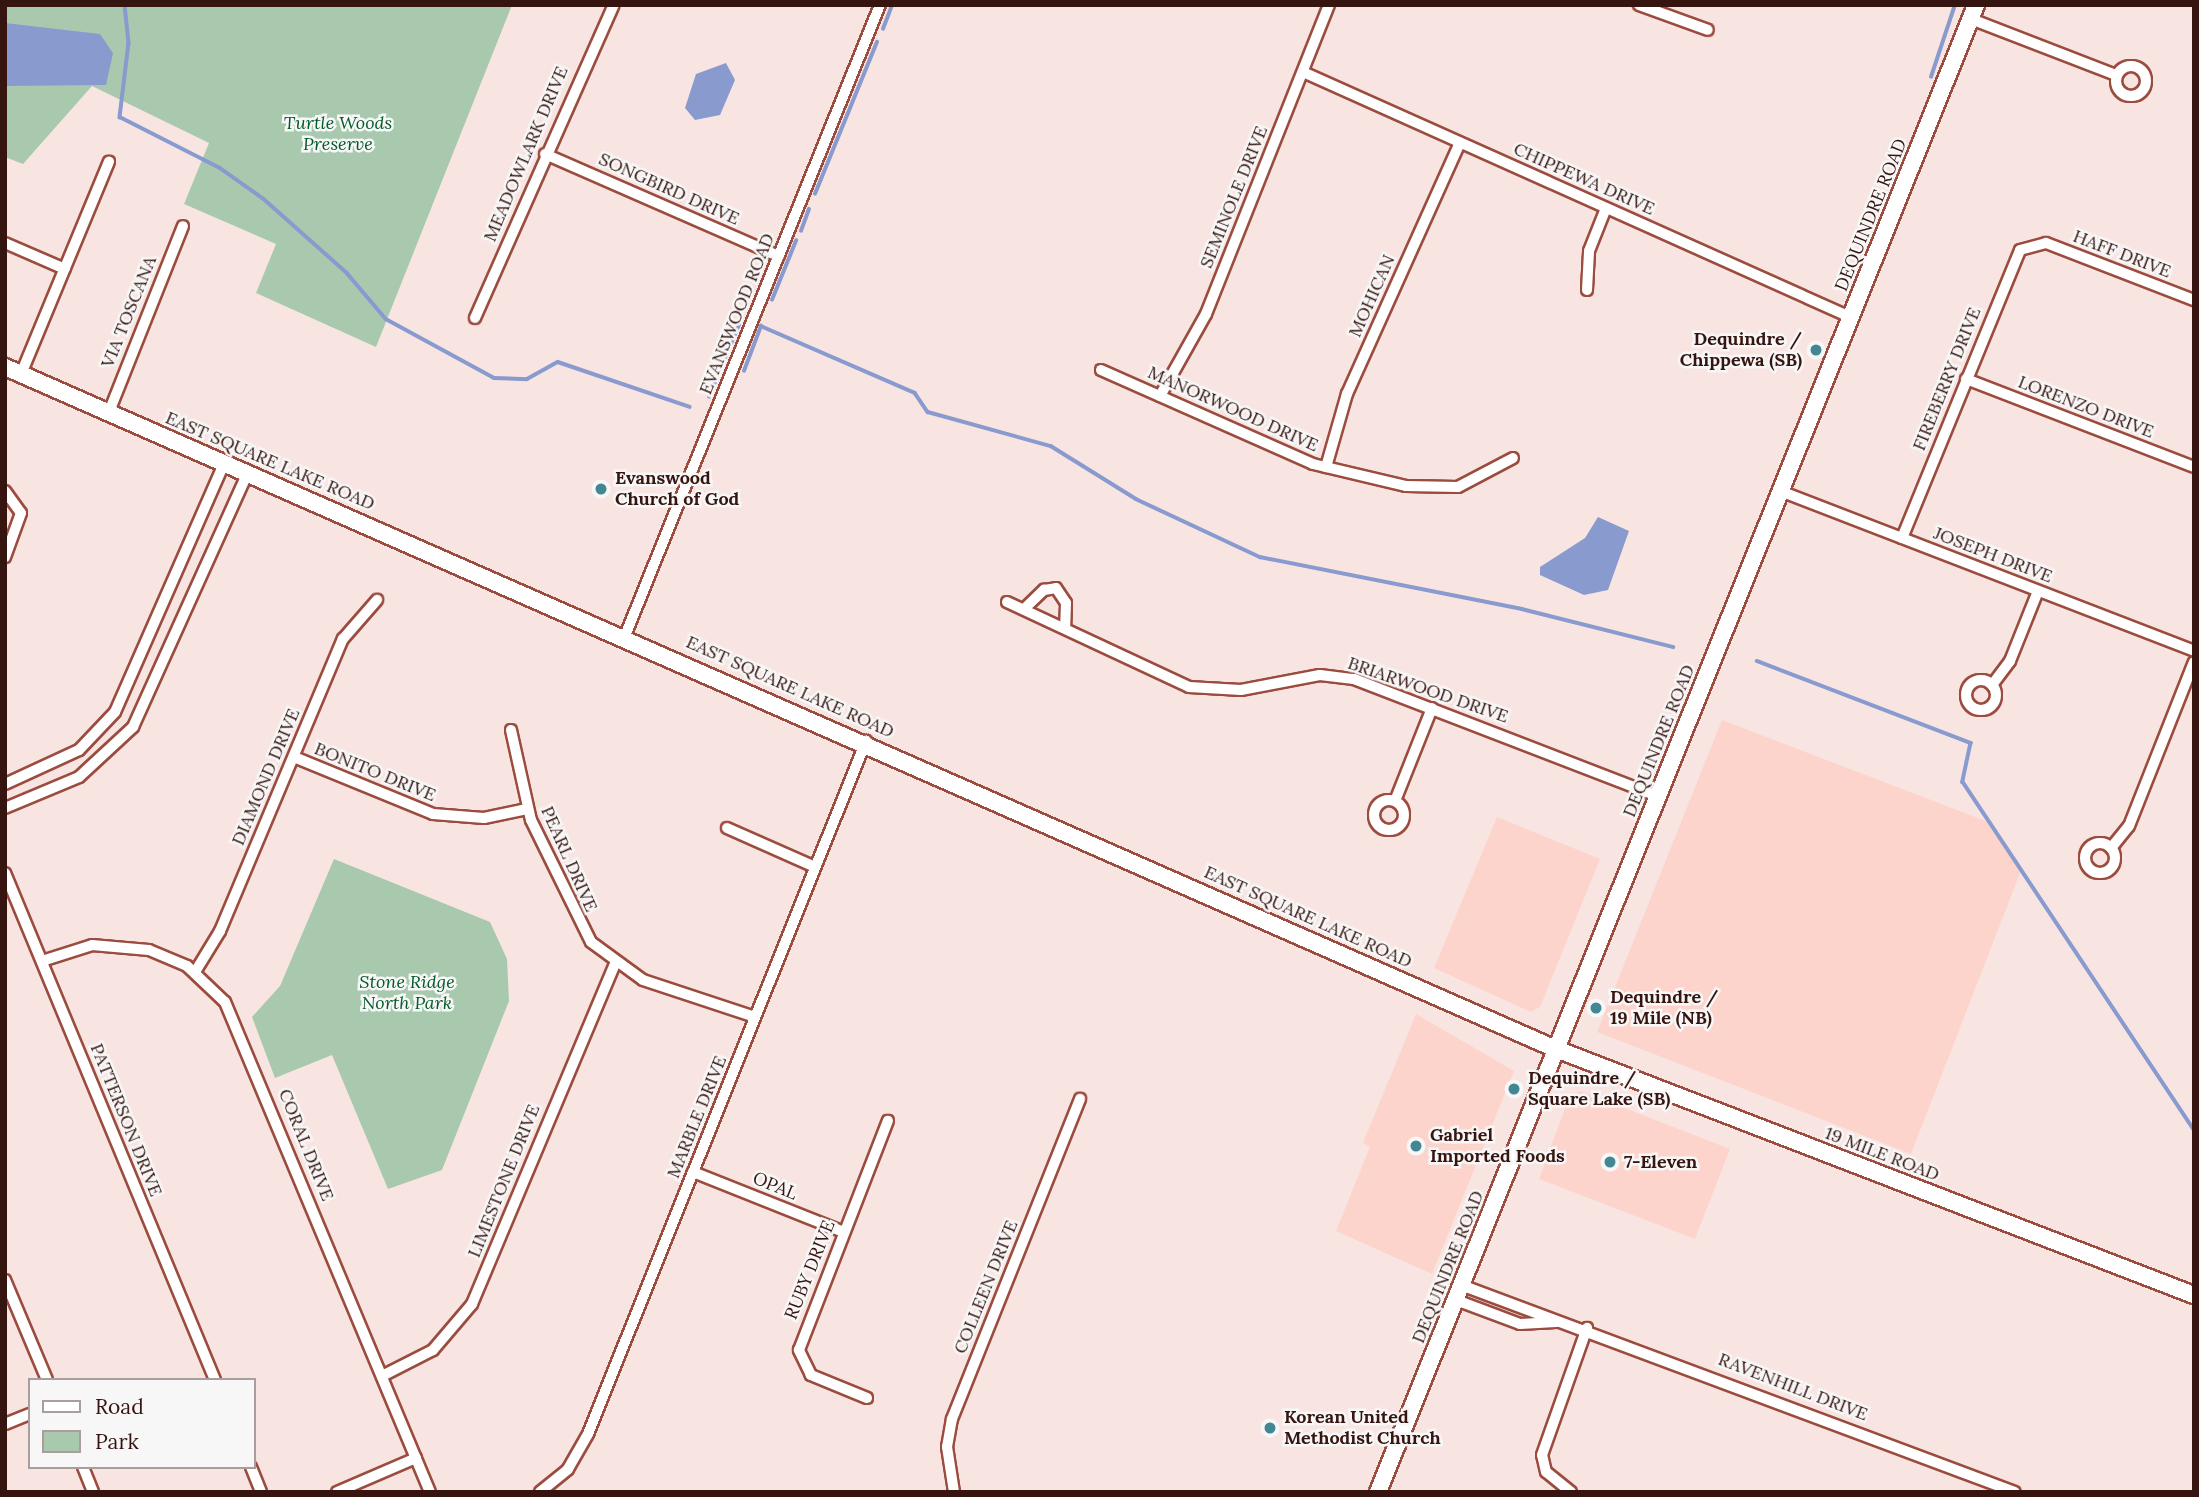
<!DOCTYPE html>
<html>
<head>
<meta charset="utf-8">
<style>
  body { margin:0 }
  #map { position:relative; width:2199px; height:1497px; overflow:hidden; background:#f8e5e1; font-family:Lora,serif }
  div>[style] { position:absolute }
  .built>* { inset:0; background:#fdd4cc }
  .green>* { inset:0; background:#a9c9af }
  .water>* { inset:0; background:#899acf }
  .stream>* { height:3.5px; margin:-1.75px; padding:0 1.75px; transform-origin:1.75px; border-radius:1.75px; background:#899acf }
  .roads { filter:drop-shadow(2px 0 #9b4c3f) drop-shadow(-2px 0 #9b4c3f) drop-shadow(0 2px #9b4c3f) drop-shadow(0 -2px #9b4c3f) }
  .street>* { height:10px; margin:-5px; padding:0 5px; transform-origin:5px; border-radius:5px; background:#fff }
  .street>.ring { margin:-5px; padding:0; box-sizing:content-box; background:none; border:10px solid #fff; border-radius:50% }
  .secondary>* { height:16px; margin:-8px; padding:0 8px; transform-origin:8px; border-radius:8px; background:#fff }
  .dots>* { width:19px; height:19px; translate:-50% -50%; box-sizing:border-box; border:4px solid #f7f7f7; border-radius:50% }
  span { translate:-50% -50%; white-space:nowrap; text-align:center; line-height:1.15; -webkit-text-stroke:5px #f7f7f7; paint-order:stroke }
  .park-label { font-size:18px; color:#035b28; font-style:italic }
  .street-label { font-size:18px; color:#361510 }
  .poi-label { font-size:18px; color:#361510; font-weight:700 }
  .right { translate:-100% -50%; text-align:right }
  .left { translate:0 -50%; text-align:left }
  .frame { position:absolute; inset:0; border:7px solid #361510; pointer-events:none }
  .legend { position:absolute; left:28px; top:1378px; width:228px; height:91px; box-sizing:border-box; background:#f7f7f7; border:2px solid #aa9d9b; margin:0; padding:9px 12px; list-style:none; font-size:21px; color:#361510 }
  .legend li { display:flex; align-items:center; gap:14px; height:35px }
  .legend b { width:35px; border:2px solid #aa9d9b }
</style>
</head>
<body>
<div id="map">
  <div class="built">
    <div style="clip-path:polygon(1722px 720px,1991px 823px,2022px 868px,1911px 1154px,1597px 1032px)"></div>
    <div style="clip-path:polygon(1497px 817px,1600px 859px,1540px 1007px,1531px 1012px,1434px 968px)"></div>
    <div style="clip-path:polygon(1416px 1014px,1514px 1071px,1432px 1274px,1336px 1231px,1370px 1147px,1363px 1143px)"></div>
    <div style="clip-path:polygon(1581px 1091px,1730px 1149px,1695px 1239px,1539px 1179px,1570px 1095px)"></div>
  </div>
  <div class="green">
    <div style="clip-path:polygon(5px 5px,512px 5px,376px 347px,256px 293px,276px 244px,184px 204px,209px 143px,92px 86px,23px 164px,5px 157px)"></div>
    <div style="clip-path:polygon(334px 859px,490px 922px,507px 959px,509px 1001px,442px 1170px,388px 1189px,332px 1055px,275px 1078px,252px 1017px,280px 986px)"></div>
  </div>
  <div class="water">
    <div style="clip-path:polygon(5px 23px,100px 34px,113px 53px,106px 85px,5px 86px)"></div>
    <div style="clip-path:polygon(726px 63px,735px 80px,720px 115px,695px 120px,685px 108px,696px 74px)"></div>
    <div style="clip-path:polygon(1598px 517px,1629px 531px,1608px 590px,1584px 595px,1540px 575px,1540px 567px,1585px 538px)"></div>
  </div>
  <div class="stream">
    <div style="left:125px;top:5px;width:38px;rotate:84deg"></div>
    <div style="left:129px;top:43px;width:75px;rotate:96.9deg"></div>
    <div style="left:120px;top:117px;width:112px;rotate:27deg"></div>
    <div style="left:220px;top:168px;width:54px;rotate:35.2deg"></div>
    <div style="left:264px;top:199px;width:111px;rotate:41.7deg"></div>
    <div style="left:347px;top:273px;width:60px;rotate:49.7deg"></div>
    <div style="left:386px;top:319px;width:123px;rotate:28.6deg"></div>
    <div style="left:494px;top:378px;width:33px;rotate:2deg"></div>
    <div style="left:527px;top:379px;width:35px;rotate:-29deg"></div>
    <div style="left:558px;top:362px;width:139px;rotate:18.8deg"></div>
    <div style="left:883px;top:29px;width:26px;rotate:-69deg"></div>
    <div style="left:1931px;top:77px;width:76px;rotate:-71.6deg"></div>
    <div style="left:815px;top:194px;width:164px;rotate:-67.8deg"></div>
    <div style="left:801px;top:231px;width:23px;rotate:-70deg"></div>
    <div style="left:772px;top:300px;width:64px;rotate:-67.9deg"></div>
    <div style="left:724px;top:360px;width:38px;rotate:-67deg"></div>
    <div style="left:744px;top:371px;width:48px;rotate:-69.3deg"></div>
    <div style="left:761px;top:326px;width:168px;rotate:23.5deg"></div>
    <div style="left:915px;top:393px;width:23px;rotate:56deg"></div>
    <div style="left:928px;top:412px;width:128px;rotate:15.5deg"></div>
    <div style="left:1051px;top:446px;width:100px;rotate:31.9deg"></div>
    <div style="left:1136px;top:499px;width:137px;rotate:25.1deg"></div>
    <div style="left:1260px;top:557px;width:267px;rotate:11.2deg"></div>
    <div style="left:1522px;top:609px;width:156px;rotate:14.1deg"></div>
    <div style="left:709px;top:397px;width:24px;rotate:-68deg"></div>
    <div style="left:1757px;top:661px;width:229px;rotate:21deg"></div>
    <div style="left:1971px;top:743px;width:40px;rotate:102deg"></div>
    <div style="left:1963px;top:782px;width:418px;rotate:56.4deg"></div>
  </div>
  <div class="roads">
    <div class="street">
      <div style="left:1639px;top:5px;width:73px;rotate:19.9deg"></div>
      <div style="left:1971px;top:19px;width:155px;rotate:21.1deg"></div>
      <div class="ring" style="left:2116px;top:66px;width:20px;height:20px"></div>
      <div style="left:1303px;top:72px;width:599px;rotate:24.13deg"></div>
      <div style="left:545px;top:154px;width:255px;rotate:23.6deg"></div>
      <div style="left:5px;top:243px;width:65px;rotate:23.4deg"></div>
      <div style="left:1587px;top:290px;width:39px;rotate:-87deg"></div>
      <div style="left:1589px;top:251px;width:46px;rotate:-68.4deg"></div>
      <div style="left:475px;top:318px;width:342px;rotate:-66.1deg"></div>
      <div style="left:1101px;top:370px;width:232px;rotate:23.9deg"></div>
      <div style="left:1313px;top:464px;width:96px;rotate:13.3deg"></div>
      <div style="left:1406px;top:486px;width:52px;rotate:1.1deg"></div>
      <div style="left:1458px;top:487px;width:62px;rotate:-27.8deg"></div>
      <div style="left:21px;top:374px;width:230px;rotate:-67.5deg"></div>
      <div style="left:1966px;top:379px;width:244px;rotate:21.1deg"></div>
      <div style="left:1160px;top:396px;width:94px;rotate:-60.7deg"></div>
      <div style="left:1206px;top:314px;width:333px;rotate:-68.3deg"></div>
      <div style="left:109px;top:412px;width:200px;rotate:-68.3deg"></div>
      <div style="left:1326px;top:467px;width:76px;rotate:-74deg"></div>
      <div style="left:1347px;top:394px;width:275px;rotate:-65.8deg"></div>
      <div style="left:5px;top:491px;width:27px;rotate:54deg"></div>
      <div style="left:21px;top:513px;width:47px;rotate:110deg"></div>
      <div style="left:1780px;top:491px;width:444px;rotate:21.1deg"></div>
      <div style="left:1902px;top:538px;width:311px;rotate:-67.7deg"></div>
      <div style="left:2020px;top:250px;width:27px;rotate:-15deg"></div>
      <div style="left:2046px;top:243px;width:159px;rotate:21.1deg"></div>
      <div style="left:1007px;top:602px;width:201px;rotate:25deg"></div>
      <div style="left:1189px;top:687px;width:52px;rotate:3.3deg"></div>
      <div style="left:1241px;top:690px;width:80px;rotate:-10.8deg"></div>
      <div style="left:1320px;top:675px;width:34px;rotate:7deg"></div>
      <div style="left:1354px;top:679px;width:326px;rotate:21.1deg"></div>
      <div style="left:1024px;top:609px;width:28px;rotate:-44deg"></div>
      <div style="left:1044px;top:590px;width:12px;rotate:-9deg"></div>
      <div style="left:1056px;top:588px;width:18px;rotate:56deg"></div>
      <div style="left:1066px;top:603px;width:23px;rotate:92deg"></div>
      <div style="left:625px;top:636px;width:681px;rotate:-68deg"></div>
      <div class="ring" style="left:1966px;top:680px;width:20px;height:20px"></div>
      <div style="left:1992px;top:685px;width:30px;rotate:-53deg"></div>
      <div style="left:2010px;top:661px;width:75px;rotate:-68.2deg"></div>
      <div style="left:511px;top:730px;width:92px;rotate:77.5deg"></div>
      <div style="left:531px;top:820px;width:136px;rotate:63.8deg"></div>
      <div style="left:591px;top:942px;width:64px;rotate:36.2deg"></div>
      <div style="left:643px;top:980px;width:118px;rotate:18.3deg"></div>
      <div style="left:294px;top:757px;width:150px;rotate:22.3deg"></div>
      <div style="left:433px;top:814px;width:51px;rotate:4.5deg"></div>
      <div style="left:484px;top:818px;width:44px;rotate:-11.8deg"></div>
      <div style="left:5px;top:784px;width:81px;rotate:-24.7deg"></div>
      <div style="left:79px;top:750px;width:52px;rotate:-46.5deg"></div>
      <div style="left:115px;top:712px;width:273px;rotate:-66.3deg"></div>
      <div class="ring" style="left:1374px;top:800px;width:20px;height:20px"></div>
      <div style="left:1395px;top:801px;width:100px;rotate:-68.3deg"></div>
      <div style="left:5px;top:808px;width:80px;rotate:-22.7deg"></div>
      <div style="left:79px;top:777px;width:74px;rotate:-42.8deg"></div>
      <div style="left:133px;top:727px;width:280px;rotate:-65.7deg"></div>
      <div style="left:727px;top:828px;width:96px;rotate:23.9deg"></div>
      <div class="ring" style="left:2085px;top:843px;width:20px;height:20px"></div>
      <div style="left:2111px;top:848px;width:28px;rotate:-51deg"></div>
      <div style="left:2129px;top:826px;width:176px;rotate:-68.4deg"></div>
      <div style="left:5px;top:873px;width:549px;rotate:67.5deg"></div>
      <div style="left:42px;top:961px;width:52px;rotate:-17.7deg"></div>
      <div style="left:92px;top:945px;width:57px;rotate:5deg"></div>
      <div style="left:149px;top:950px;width:41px;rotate:22.8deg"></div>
      <div style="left:187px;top:966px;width:52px;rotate:43.5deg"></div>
      <div style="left:225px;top:1002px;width:531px;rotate:67.3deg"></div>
      <div style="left:195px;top:972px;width:48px;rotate:-58.6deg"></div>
      <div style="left:220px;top:931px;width:317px;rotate:-67.2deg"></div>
      <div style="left:343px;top:639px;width:52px;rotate:-48.9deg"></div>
      <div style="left:693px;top:1172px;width:162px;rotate:21.7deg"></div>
      <div style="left:5px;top:1280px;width:108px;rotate:67.2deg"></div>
      <div style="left:1461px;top:1285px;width:591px;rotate:20.49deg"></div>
      <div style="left:1456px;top:1300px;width:68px;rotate:20.6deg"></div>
      <div style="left:1520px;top:1324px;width:36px;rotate:-3deg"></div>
      <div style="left:382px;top:1376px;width:57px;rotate:-27deg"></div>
      <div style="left:433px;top:1350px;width:60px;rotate:-49.7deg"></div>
      <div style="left:472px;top:1304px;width:370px;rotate:-67.2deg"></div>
      <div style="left:867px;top:1398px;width:61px;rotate:-157.7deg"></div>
      <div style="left:811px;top:1375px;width:28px;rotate:-116deg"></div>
      <div style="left:799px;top:1350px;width:246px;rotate:-68.8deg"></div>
      <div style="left:5px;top:1424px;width:27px;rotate:-22deg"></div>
      <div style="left:83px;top:1467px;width:27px;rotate:68deg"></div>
      <div style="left:251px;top:1467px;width:27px;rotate:68deg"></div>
      <div style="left:337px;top:1492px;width:86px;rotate:-23.3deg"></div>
      <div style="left:540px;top:1492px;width:36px;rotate:-39deg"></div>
      <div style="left:568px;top:1469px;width:40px;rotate:-60.3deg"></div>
      <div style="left:588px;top:1434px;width:747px;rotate:-68.14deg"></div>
      <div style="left:954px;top:1492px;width:46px;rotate:-98.8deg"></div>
      <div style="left:947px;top:1447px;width:28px;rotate:-80deg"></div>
      <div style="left:952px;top:1419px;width:345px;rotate:-68.2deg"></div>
      <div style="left:1571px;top:1492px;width:32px;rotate:-141deg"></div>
      <div style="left:1546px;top:1472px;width:17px;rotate:-103deg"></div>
      <div style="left:1542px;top:1455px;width:135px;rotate:-70.5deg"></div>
    </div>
    <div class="secondary">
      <div style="left:5px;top:367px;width:1694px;rotate:23.74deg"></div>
      <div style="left:1556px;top:1049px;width:684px;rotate:21.09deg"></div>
      <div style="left:1378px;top:1492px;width:1603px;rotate:-68.09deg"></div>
    </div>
  </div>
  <div class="dots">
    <div style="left:1816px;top:350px;background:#428793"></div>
    <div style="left:601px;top:489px;background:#428793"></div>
    <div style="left:1596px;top:1008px;background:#428793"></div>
    <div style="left:1514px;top:1089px;background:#428793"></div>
    <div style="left:1416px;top:1146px;background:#428793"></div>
    <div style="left:1610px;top:1162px;background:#428793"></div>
    <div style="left:1270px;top:1428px;background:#428793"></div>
  </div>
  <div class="park-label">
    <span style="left:338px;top:134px">Turtle Woods<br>Preserve</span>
    <span style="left:407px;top:993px">Stone Ridge<br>North Park</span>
  </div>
  <div class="street-label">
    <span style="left:526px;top:154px;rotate:-67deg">MEADOWLARK DRIVE</span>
    <span style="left:1584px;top:179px;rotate:24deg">CHIPPEWA DRIVE</span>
    <span style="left:669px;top:189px;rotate:24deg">SONGBIRD DRIVE</span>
    <span style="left:1234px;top:197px;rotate:-68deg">SEMINOLE DRIVE</span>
    <span style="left:1871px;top:215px;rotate:-68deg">DEQUINDRE ROAD</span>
    <span style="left:2122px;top:254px;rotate:21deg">HAFF DRIVE</span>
    <span style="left:1372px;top:296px;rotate:-66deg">MOHICAN</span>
    <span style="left:129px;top:312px;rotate:-68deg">VIA TOSCANA</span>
    <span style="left:737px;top:314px;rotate:-68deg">EVANSWOOD ROAD</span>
    <span style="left:1947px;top:379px;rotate:-68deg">FIREBERRY DRIVE</span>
    <span style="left:2086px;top:407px;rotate:21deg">LORENZO DRIVE</span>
    <span style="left:1233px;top:409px;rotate:24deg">MANORWOOD DRIVE</span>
    <span style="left:270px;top:461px;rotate:23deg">EAST SQUARE LAKE ROAD</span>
    <span style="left:1993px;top:555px;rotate:21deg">JOSEPH DRIVE</span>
    <span style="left:790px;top:687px;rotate:24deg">EAST SQUARE LAKE ROAD</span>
    <span style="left:1428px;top:690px;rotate:19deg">BRIARWOOD DRIVE</span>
    <span style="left:1659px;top:741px;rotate:-68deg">DEQUINDRE ROAD</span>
    <span style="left:375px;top:772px;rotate:22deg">BONITO DRIVE</span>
    <span style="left:266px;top:777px;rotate:-67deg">DIAMOND DRIVE</span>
    <span style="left:569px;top:859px;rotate:66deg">PEARL DRIVE</span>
    <span style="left:1308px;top:917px;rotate:24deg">EAST SQUARE LAKE ROAD</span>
    <span style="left:697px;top:1117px;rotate:-68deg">MARBLE DRIVE</span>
    <span style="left:126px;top:1120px;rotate:68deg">PATTERSON DRIVE</span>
    <span style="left:306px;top:1145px;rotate:68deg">CORAL DRIVE</span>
    <span style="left:1882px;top:1154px;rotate:21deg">19 MILE ROAD</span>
    <span style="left:504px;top:1181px;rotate:-68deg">LIMESTONE DRIVE</span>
    <span style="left:775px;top:1186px;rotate:22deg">OPAL</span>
    <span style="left:1448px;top:1267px;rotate:-68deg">DEQUINDRE ROAD</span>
    <span style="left:810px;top:1270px;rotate:-68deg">RUBY DRIVE</span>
    <span style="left:986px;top:1287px;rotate:-68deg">COLLEEN DRIVE</span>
    <span style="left:1793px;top:1387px;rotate:21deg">RAVENHILL DRIVE</span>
  </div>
  <div class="poi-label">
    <span class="right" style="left:1802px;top:350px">Dequindre /<br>Chippewa (SB)</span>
    <span class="left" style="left:615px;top:489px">Evanswood<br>Church of God</span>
    <span class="left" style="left:1610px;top:1008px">Dequindre /<br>19 Mile (NB)</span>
    <span class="left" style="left:1528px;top:1089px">Dequindre /<br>Square Lake (SB)</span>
    <span class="left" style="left:1430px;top:1146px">Gabriel<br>Imported Foods</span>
    <span class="left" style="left:1624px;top:1162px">7-Eleven</span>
    <span class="left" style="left:1284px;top:1428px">Korean United<br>Methodist Church</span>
  </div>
  <div class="frame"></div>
  <ul class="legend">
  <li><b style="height:9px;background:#fff"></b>Road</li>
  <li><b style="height:19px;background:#a9c9af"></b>Park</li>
  </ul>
</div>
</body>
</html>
